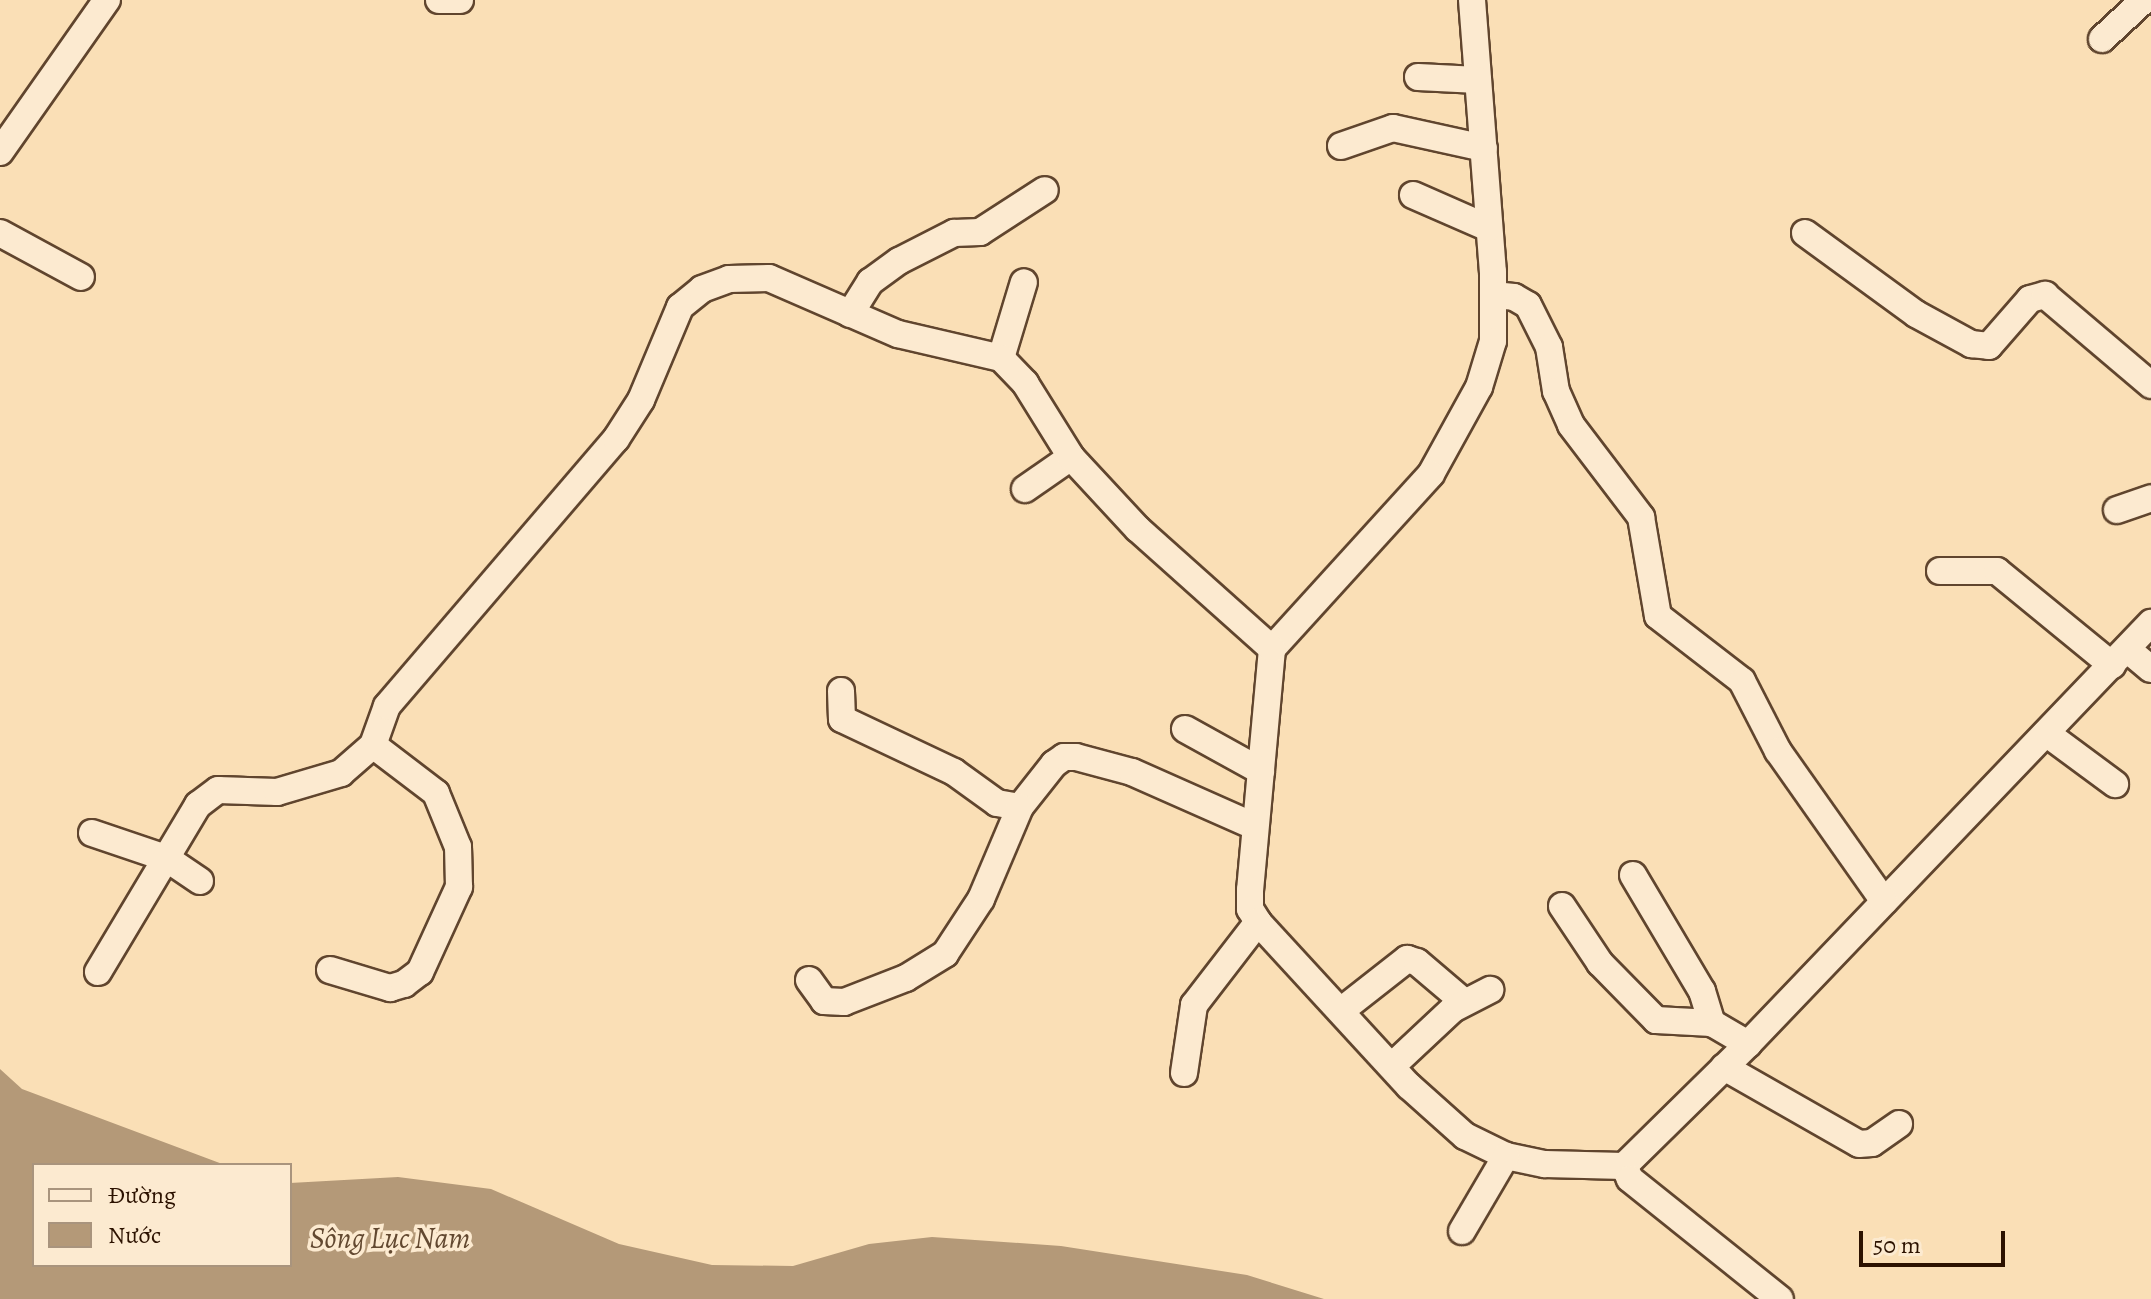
<!DOCTYPE html>
<html>
<head>
<meta charset="utf-8">
<style>
  body { margin:0 }
  #map { position:relative; width:2151px; height:1299px; overflow:hidden; background:#fadfb6; font-family:Alegreya,serif }
  div>[style] { position:absolute }
  .water>* { inset:0; background:#b49978 }
  .roads { filter:drop-shadow(2px 0 #60452e) drop-shadow(-2px 0 #60452e) drop-shadow(0 2px #60452e) drop-shadow(0 -2px #60452e) }
  .minor>* { height:26px; margin:-13px; padding:0 13px; transform-origin:13px; border-radius:13px; background:#fcead0 }
  span { translate:-50% -50%; white-space:nowrap; text-align:center; line-height:1.15; -webkit-text-stroke:7px #fcead0; paint-order:stroke }
  .water-label { font-size:30px; color:#624830; font-style:italic }
  .legend { position:absolute; left:32px; top:1163px; width:260px; height:104px; box-sizing:border-box; background:#fcead0; border:2px solid #a9947d; margin:0; padding:10px 14px; list-style:none; font-size:24px; color:#2c1200 }
  .legend li { display:flex; align-items:center; gap:16px; height:40px }
  .legend b { width:40px; border:2px solid #a9947d }
  .scale { position:absolute; left:1859px; top:1231px; width:146px; height:36px; box-sizing:border-box; border:4px solid #2c1200; border-top:0; padding-left:10px; font-size:24px; line-height:28px; white-space:nowrap; color:#2c1200; -webkit-text-stroke:6px #fcead0; paint-order:stroke }
</style>
</head>
<body>
<div id="map">
  <div class="water">
    <div style="clip-path:polygon(0 1069px,22px 1089px,225px 1165px,34px 1165px,34px 1265px,290px 1265px,290px 1183px,398px 1177px,491px 1189px,619px 1244px,712px 1265px,793px 1266px,869px 1244px,932px 1237px,1061px 1246px,1247px 1275px,1324px 1299px,0 1299px)"></div>
  </div>
  <div class="roads">
    <div class="minor">
      <div style="left:439px;top:0;width:21px"></div>
      <div style="left:1472px;top:0;width:273px;rotate:85.6deg"></div>
      <div style="left:1493px;top:272px;width:69px;rotate:90deg"></div>
      <div style="left:1493px;top:341px;width:48px;rotate:106.9deg"></div>
      <div style="left:1479px;top:387px;width:99px;rotate:118.9deg"></div>
      <div style="left:1431px;top:474px;width:236px;rotate:132.3deg"></div>
      <div style="left:1272px;top:649px;width:242px;rotate:95.2deg"></div>
      <div style="left:1250px;top:890px;width:19px;rotate:90deg"></div>
      <div style="left:1250px;top:909px;width:15px;rotate:58deg"></div>
      <div style="left:1258px;top:922px;width:223px;rotate:47.4deg"></div>
      <div style="left:1409px;top:1086px;width:75px;rotate:41.8deg"></div>
      <div style="left:1465px;top:1136px;width:46px;rotate:26deg"></div>
      <div style="left:1506px;top:1156px;width:40px;rotate:12deg"></div>
      <div style="left:1545px;top:1164px;width:79px;rotate:1.5deg"></div>
      <div style="left:1624px;top:1166px;width:174px;rotate:-44.5deg"></div>
      <div style="left:1748px;top:1044px;width:583px;rotate:-46.25deg"></div>
      <div style="left:2102px;top:39px;width:57px;rotate:-42.9deg"></div>
      <div style="left:1418px;top:77px;width:60px;rotate:2.9deg"></div>
      <div style="left:1341px;top:146px;width:55px;rotate:-19.1deg"></div>
      <div style="left:1393px;top:128px;width:93px;rotate:12.4deg"></div>
      <div style="left:0;top:152px;width:186px;rotate:-54.9deg"></div>
      <div style="left:1413px;top:195px;width:82px;rotate:23.7deg"></div>
      <div style="left:0;top:233px;width:92px;rotate:28.5deg"></div>
      <div style="left:1805px;top:233px;width:137px;rotate:36.1deg"></div>
      <div style="left:1916px;top:314px;width:63px;rotate:28.6deg"></div>
      <div style="left:1971px;top:344px;width:18px;rotate:6deg"></div>
      <div style="left:1989px;top:346px;width:62px;rotate:-48.9deg"></div>
      <div style="left:2030px;top:299px;width:16px;rotate:-15deg"></div>
      <div style="left:2045px;top:295px;width:139px;rotate:40.3deg"></div>
      <div style="left:1493px;top:295px;width:21px;rotate:5deg"></div>
      <div style="left:1514px;top:297px;width:16px;rotate:30deg"></div>
      <div style="left:1528px;top:305px;width:47px;rotate:63.4deg"></div>
      <div style="left:1549px;top:347px;width:45px;rotate:81deg"></div>
      <div style="left:1556px;top:391px;width:37px;rotate:66deg"></div>
      <div style="left:1571px;top:425px;width:116px;rotate:52.7deg"></div>
      <div style="left:1641px;top:517px;width:100px;rotate:80.3deg"></div>
      <div style="left:1658px;top:616px;width:106px;rotate:37.7deg"></div>
      <div style="left:1742px;top:681px;width:79px;rotate:62.8deg"></div>
      <div style="left:1778px;top:751px;width:184px;rotate:54.8deg"></div>
      <div style="left:850px;top:314px;width:38px;rotate:-58deg"></div>
      <div style="left:870px;top:282px;width:36px;rotate:-36deg"></div>
      <div style="left:899px;top:261px;width:62px;rotate:-27deg"></div>
      <div style="left:954px;top:233px;width:26px;rotate:-2deg"></div>
      <div style="left:980px;top:232px;width:77px;rotate:-32.9deg"></div>
      <div style="left:1001px;top:358px;width:79px;rotate:-73.2deg"></div>
      <div style="left:1025px;top:489px;width:56px;rotate:-34.8deg"></div>
      <div style="left:2117px;top:510px;width:36px;rotate:-19deg"></div>
      <div style="left:1940px;top:571px;width:57px"></div>
      <div style="left:1997px;top:571px;width:149px;rotate:39.3deg"></div>
      <div style="left:2127px;top:649px;width:31px;rotate:40deg"></div>
      <div style="left:841px;top:691px;width:28px;rotate:88deg"></div>
      <div style="left:842px;top:719px;width:124px;rotate:25.3deg"></div>
      <div style="left:954px;top:772px;width:53px;rotate:35.8deg"></div>
      <div style="left:997px;top:803px;width:23px;rotate:10deg"></div>
      <div style="left:1020px;top:807px;width:55px;rotate:-51.7deg"></div>
      <div style="left:1054px;top:764px;width:12px;rotate:-35deg"></div>
      <div style="left:1064px;top:757px;width:12px"></div>
      <div style="left:1076px;top:757px;width:58px;rotate:15deg"></div>
      <div style="left:1132px;top:772px;width:133px;rotate:23.9deg"></div>
      <div style="left:1185px;top:729px;width:87px;rotate:28.9deg"></div>
      <div style="left:2046px;top:733px;width:86px;rotate:36.5deg"></div>
      <div style="left:92px;top:833px;width:78px;rotate:18.7deg"></div>
      <div style="left:166px;top:858px;width:41px;rotate:34.1deg"></div>
      <div style="left:1633px;top:875px;width:135px;rotate:59.3deg"></div>
      <div style="left:1702px;top:991px;width:34px;rotate:73deg"></div>
      <div style="left:1562px;top:906px;width:69px;rotate:56.3deg"></div>
      <div style="left:1600px;top:963px;width:80px;rotate:45.5deg"></div>
      <div style="left:1656px;top:1020px;width:56px;rotate:3.1deg"></div>
      <div style="left:1712px;top:1023px;width:42px;rotate:30.3deg"></div>
      <div style="left:330px;top:970px;width:63px;rotate:16.7deg"></div>
      <div style="left:390px;top:988px;width:15px;rotate:-16deg"></div>
      <div style="left:404px;top:984px;width:20px;rotate:-37deg"></div>
      <div style="left:420px;top:972px;width:94px;rotate:-65.4deg"></div>
      <div style="left:459px;top:887px;width:40px;rotate:-91.4deg"></div>
      <div style="left:458px;top:847px;width:58px;rotate:-112.2deg"></div>
      <div style="left:436px;top:793px;width:79px;rotate:-142.7deg"></div>
      <div style="left:98px;top:972px;width:195px;rotate:-59.1deg"></div>
      <div style="left:198px;top:805px;width:25px;rotate:-37deg"></div>
      <div style="left:218px;top:790px;width:59px;rotate:1.9deg"></div>
      <div style="left:277px;top:792px;width:67px;rotate:-16.5deg"></div>
      <div style="left:341px;top:773px;width:43px;rotate:-41.2deg"></div>
      <div style="left:373px;top:745px;width:41px;rotate:-70.3deg"></div>
      <div style="left:387px;top:706px;width:352px;rotate:-49.4deg"></div>
      <div style="left:616px;top:439px;width:46px;rotate:-57.3deg"></div>
      <div style="left:641px;top:400px;width:101px;rotate:-67.2deg"></div>
      <div style="left:680px;top:307px;width:28px;rotate:-39deg"></div>
      <div style="left:702px;top:289px;width:29px;rotate:-20deg"></div>
      <div style="left:729px;top:279px;width:40px;rotate:-1.4deg"></div>
      <div style="left:769px;top:278px;width:141px;rotate:23.5deg"></div>
      <div style="left:898px;top:334px;width:106px;rotate:13.1deg"></div>
      <div style="left:1001px;top:358px;width:35px;rotate:46deg"></div>
      <div style="left:1025px;top:383px;width:87px;rotate:58.1deg"></div>
      <div style="left:1071px;top:457px;width:98px;rotate:47.1deg"></div>
      <div style="left:1138px;top:529px;width:180px;rotate:41.8deg"></div>
      <div style="left:809px;top:980px;width:26px;rotate:54deg"></div>
      <div style="left:824px;top:1001px;width:20px;rotate:3deg"></div>
      <div style="left:844px;top:1002px;width:66px;rotate:-21.2deg"></div>
      <div style="left:906px;top:978px;width:46px;rotate:-31.6deg"></div>
      <div style="left:945px;top:954px;width:66px;rotate:-56.8deg"></div>
      <div style="left:981px;top:899px;width:100px;rotate:-67deg"></div>
      <div style="left:1342px;top:1010px;width:83px;rotate:-38.1deg"></div>
      <div style="left:1407px;top:959px;width:10px;rotate:17deg"></div>
      <div style="left:1417px;top:962px;width:62px;rotate:40.4deg"></div>
      <div style="left:1392px;top:1066px;width:83px;rotate:-43.1deg"></div>
      <div style="left:1453px;top:1009px;width:42px;rotate:-27.2deg"></div>
      <div style="left:1724px;top:1067px;width:155px;rotate:29.7deg"></div>
      <div style="left:1859px;top:1144px;width:13px;rotate:-4deg"></div>
      <div style="left:1872px;top:1143px;width:33px;rotate:-35deg"></div>
      <div style="left:1184px;top:1073px;width:69px;rotate:-81.6deg"></div>
      <div style="left:1194px;top:1005px;width:105px;rotate:-52.4deg"></div>
      <div style="left:1624px;top:1166px;width:14px;rotate:65deg"></div>
      <div style="left:1630px;top:1179px;width:192px;rotate:38.7deg"></div>
      <div style="left:1462px;top:1231px;width:87px;rotate:-59.6deg"></div>
    </div>
  </div>
  <div class="water-label">
    <span style="left:390px;top:1238px">Sông Lục Nam</span>
  </div>
  <ul class="legend">
  <li><b style="height:10px;background:#fcead0"></b>Đường</li>
  <li><b style="height:22px;background:#b49978"></b>Nước</li>
  </ul>
  <div class="scale">50 m</div>
</div>
</body>
</html>
